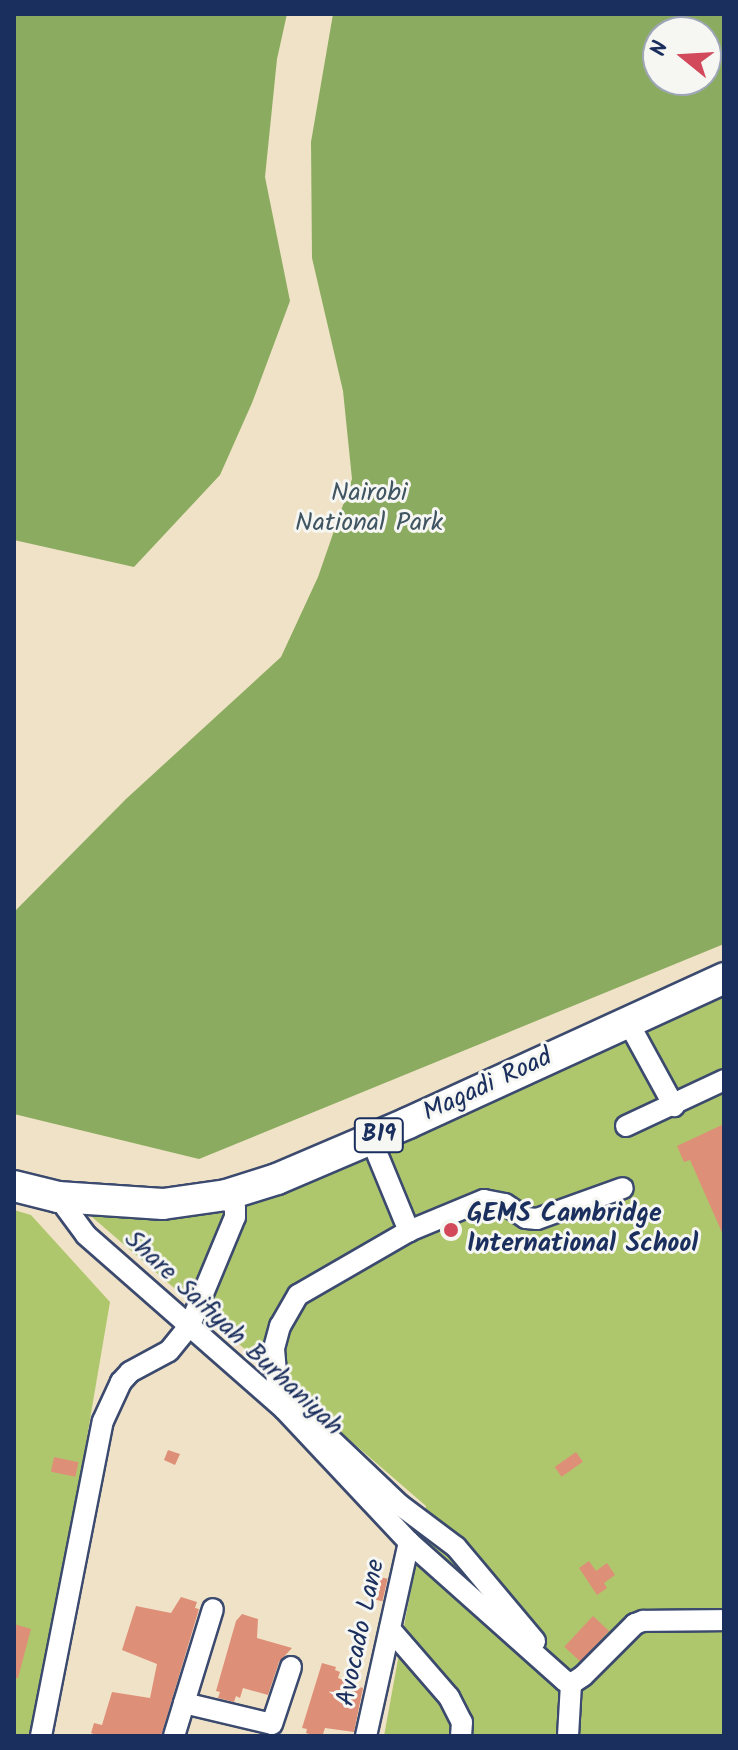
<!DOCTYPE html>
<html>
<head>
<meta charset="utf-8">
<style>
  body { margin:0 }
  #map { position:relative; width:738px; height:1750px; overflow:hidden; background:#f0e2c6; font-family:Kalam,sans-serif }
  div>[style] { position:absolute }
  .green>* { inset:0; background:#afc76c }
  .forest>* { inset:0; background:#8bac60 }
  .building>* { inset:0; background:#de8f78; transform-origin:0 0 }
  .roads { filter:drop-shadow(2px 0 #3b4a6e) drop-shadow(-2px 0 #3b4a6e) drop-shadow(0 2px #3b4a6e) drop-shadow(0 -2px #3b4a6e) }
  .minor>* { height:20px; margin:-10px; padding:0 10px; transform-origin:10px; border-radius:10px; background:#fff }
  .highway>* { height:30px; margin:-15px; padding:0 15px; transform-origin:15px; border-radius:15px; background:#fff }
  .dots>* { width:22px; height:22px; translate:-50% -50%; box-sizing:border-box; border:4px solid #f6f6f2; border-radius:50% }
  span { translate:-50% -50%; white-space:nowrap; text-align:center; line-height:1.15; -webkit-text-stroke:6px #f6f6f2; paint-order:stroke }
  .shield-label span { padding:2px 6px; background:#f6f6f2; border:2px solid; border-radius:6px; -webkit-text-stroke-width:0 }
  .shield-label { font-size:24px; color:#1b2f5e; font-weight:700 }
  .park-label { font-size:26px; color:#405562 }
  .street-label { font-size:26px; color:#1b2f5e }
  .poi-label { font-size:26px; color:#1b2f5e; font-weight:700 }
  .left { translate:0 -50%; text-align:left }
  .frame { position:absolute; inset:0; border:16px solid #1b2f5e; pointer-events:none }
  .north { position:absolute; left:642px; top:16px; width:80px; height:80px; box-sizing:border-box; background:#f6f6f2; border:2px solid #9ea6b7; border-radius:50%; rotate:288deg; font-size:22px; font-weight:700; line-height:32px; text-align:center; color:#1b2f5e }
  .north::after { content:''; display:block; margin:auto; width:28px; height:36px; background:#d1495b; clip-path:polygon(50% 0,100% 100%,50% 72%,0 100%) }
</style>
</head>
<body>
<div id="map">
  <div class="green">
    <div style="clip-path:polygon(724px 994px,724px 1736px,384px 1736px,426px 1506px,84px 1210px,196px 1212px)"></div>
    <div style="clip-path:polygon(14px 1210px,31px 1215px,110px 1302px,36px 1736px,14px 1736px)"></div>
  </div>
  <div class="forest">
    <div style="clip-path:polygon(14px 14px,287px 14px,277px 59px,265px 177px,290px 301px,252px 403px,220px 475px,134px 567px,14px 540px)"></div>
    <div style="clip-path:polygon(evenodd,333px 14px,724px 14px,724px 944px,199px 1159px,14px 1114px,14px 912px,126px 799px,281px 657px,318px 577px,352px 479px,343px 391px,312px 258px,311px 142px,333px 14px,658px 32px,706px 32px,706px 80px,658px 80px,658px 32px)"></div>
  </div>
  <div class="building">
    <div style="clip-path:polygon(724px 1124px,724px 1237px,690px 1160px,684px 1162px,677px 1146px)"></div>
    <div style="clip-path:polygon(168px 1450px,180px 1454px,175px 1465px,164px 1460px)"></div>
    <div style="left:576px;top:1452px;width:12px;height:26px;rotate:55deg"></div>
    <div style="left:54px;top:1457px;width:25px;height:15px;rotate:12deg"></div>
    <div style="clip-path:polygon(589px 1561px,596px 1571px,607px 1563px,615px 1575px,604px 1583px,607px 1588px,597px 1595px,579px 1568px)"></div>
    <div style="left:371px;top:1575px;width:17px;height:23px;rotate:13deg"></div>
    <div style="clip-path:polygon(181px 1597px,197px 1602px,195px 1608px,199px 1609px,161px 1736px,99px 1736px,91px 1733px,94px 1723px,102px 1725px,112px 1692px,150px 1698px,157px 1664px,122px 1650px,136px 1606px,171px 1613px)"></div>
    <div style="clip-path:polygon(242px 1614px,258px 1619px,257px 1638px,292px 1648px,279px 1662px,268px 1695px,243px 1688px,240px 1698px,236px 1696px,234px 1702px,218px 1698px,220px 1692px,216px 1691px,236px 1621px)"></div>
    <div style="left:593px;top:1616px;width:22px;height:42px;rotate:43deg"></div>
    <div style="clip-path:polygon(14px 1624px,31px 1629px,18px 1678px,14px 1678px)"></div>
    <div style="clip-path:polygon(322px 1663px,336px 1667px,335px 1670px,340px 1672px,338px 1678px,363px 1688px,354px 1732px,325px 1728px,323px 1734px,315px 1736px,306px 1733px,307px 1729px,302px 1728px)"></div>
  </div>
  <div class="roads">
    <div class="minor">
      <div style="left:628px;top:1022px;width:96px;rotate:61.3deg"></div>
      <div style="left:626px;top:1126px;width:108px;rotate:-25.1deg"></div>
      <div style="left:371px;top:1139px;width:100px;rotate:67.6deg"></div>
      <div style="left:409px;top:1231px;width:81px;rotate:-22.5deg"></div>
      <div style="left:484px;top:1200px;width:21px;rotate:11deg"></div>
      <div style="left:505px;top:1204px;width:25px;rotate:34deg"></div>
      <div style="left:526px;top:1218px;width:11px;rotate:5deg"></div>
      <div style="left:537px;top:1219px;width:91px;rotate:-19.8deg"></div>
      <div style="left:58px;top:1197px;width:47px;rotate:53.6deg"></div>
      <div style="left:86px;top:1235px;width:264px;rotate:41.3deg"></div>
      <div style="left:284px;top:1409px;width:183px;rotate:46.8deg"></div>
      <div style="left:409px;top:1542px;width:209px;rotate:41.7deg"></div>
      <div style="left:565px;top:1681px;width:7px;rotate:27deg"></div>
      <div style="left:571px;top:1684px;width:14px;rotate:-34deg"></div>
      <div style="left:583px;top:1676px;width:74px;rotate:-45deg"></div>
      <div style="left:635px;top:1624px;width:9px;rotate:-21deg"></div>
      <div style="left:643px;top:1621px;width:81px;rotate:-0.7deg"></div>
      <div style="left:409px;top:1231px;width:128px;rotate:150deg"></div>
      <div style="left:298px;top:1295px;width:36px;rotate:120deg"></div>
      <div style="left:280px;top:1326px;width:24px;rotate:105deg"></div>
      <div style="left:274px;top:1349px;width:32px;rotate:85deg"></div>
      <div style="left:277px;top:1381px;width:17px;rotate:62deg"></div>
      <div style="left:285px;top:1396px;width:158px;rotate:43.5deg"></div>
      <div style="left:400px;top:1505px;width:70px;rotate:36.9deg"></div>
      <div style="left:456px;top:1547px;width:123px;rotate:50deg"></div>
      <div style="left:390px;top:1629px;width:90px;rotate:49.1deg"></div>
      <div style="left:449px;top:1697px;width:28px;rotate:63deg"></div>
      <div style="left:462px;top:1722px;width:14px;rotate:94deg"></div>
      <div style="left:184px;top:1703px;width:98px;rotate:-72.9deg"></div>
      <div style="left:41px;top:1736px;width:321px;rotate:-78.9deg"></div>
      <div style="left:103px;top:1421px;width:43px;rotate:-65.2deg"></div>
      <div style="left:121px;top:1382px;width:13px;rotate:-48deg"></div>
      <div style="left:130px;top:1372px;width:44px;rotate:-28.3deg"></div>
      <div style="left:169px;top:1351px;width:33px;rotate:-51deg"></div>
      <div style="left:190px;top:1325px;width:117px;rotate:-67.4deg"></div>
      <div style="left:235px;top:1217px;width:9px;rotate:-90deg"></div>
      <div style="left:235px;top:1208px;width:16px;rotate:-125deg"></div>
      <div style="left:174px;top:1736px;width:34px;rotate:-73deg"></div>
      <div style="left:184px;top:1703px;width:90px;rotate:13.4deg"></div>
      <div style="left:272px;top:1724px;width:60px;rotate:-71.6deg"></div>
      <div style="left:366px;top:1736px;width:199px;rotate:-77.5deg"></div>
      <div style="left:568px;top:1736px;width:52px;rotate:-86.7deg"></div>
    </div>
    <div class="highway">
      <div style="left:14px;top:1186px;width:45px;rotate:14deg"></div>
      <div style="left:58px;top:1197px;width:105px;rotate:3.8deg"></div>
      <div style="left:163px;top:1204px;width:64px;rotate:-8.1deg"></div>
      <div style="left:226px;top:1195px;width:53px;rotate:-17.4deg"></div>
      <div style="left:277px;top:1179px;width:142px;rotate:-23.1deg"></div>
      <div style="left:408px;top:1123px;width:348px;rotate:-24.6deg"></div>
    </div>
  </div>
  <div class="dots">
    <div style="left:451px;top:1230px;background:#d1495b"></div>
  </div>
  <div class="shield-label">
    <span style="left:379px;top:1135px">B19</span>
  </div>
  <div class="park-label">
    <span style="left:369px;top:509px">Nairobi<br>National Park</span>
  </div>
  <div class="street-label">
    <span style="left:488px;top:1086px;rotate:-25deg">Magadi Road</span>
    <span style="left:233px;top:1334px;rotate:43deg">Share Saifiyah Burhaniyah</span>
    <span style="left:362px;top:1633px;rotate:-78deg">Avocado Lane</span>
  </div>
  <div class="poi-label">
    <span class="left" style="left:467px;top:1230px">GEMS Cambridge<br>International School</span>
  </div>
  <div class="frame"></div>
  <div class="north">N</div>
</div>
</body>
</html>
